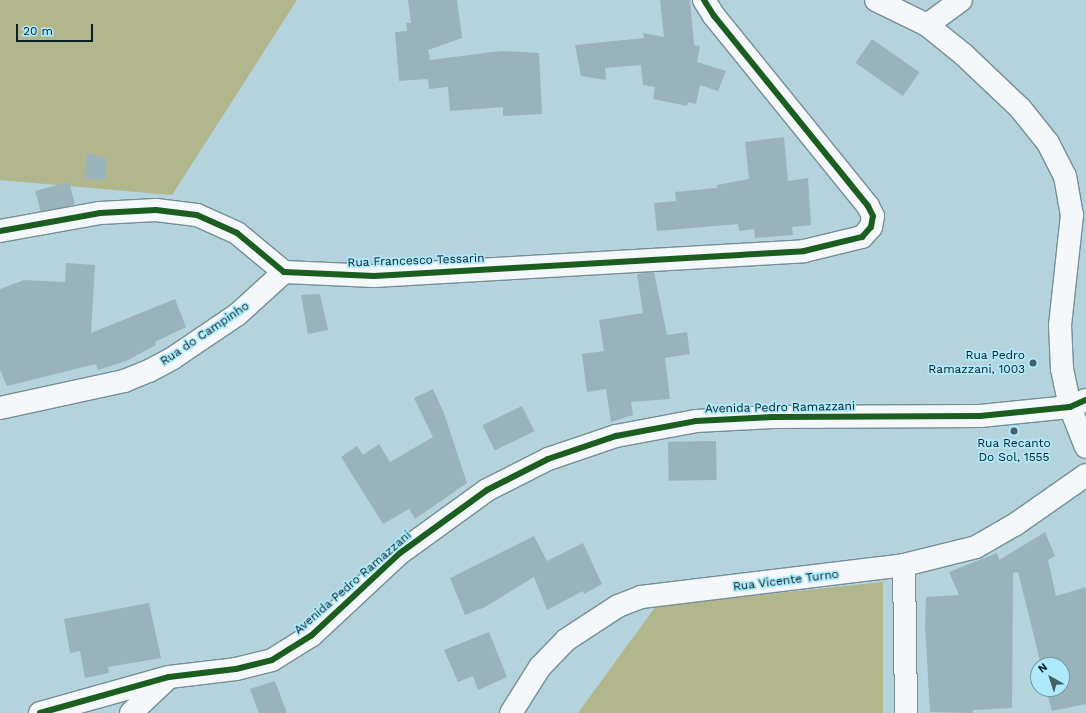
<!DOCTYPE html>
<html>
<head>
<meta charset="utf-8">
<style>
  body { margin:0 }
  #map { position:relative; width:1086px; height:713px; overflow:hidden; background:#b4d3dc; font-family:"Work Sans",sans-serif }
  div>[style] { position:absolute }
  .forest>* { inset:0; background:#b2b68d }
  .building>* { inset:0; background:#9ab3ba; transform-origin:0 0 }
  .roads { filter:drop-shadow(1px 0 #768f96) drop-shadow(-1px 0 #768f96) drop-shadow(0 1px #768f96) drop-shadow(0 -1px #768f96) }
  .street>* { height:22px; margin:-11px; padding:0 11px; transform-origin:11px; border-radius:11px; background:#f4f8fa }
  .secondary>* { height:22px; margin:-11px; padding:0 11px; transform-origin:11px; border-radius:11px; background:#f4f8fa }
  .cycleway>* { height:6px; margin:-3px; padding:0 3px; transform-origin:3px; border-radius:3px; background:#1b5e20 }
  .dots>* { width:11px; height:11px; translate:-50% -50%; box-sizing:border-box; border:2px solid #aeeafb; border-radius:50% }
  span { translate:-50% -50%; white-space:nowrap; text-align:center; line-height:1.15; -webkit-text-stroke:3.5px #aeeafb; paint-order:stroke }
  .street-label { font-size:12px; color:#072026 }
  .poi-label { font-size:12px; color:#072026 }
  .right { translate:-100% -50%; text-align:right }
  .north { position:absolute; left:1030px; top:657px; width:40px; height:40px; box-sizing:border-box; background:#aeeafb; border:1px solid #6b99a6; border-radius:50%; rotate:321deg; font-size:11px; font-weight:700; line-height:16px; text-align:center; color:#072026 }
  .north::after { content:''; display:block; margin:auto; width:14px; height:18px; background:#445f66; clip-path:polygon(50% 0,100% 100%,50% 72%,0 100%) }
  .scale { position:absolute; left:16px; top:24px; width:77px; height:18px; box-sizing:border-box; border:2px solid #072026; border-top:0; padding-left:5px; font-size:12px; line-height:14px; white-space:nowrap; color:#072026; -webkit-text-stroke:3px #aeeafb; paint-order:stroke }
</style>
</head>
<body>
<div id="map">
  <div class="forest">
    <div style="clip-path:polygon(0 0,297px 0,172px 195px,0 180px)"></div>
    <div style="clip-path:polygon(883px 582px,883px 713px,578px 713px,656px 606px)"></div>
  </div>
  <div class="building">
    <div style="clip-path:polygon(408px 0,457px 0,462px 38px,428px 50px,430px 60px,501px 51px,539px 53px,542px 114px,503px 116px,503px 107px,450px 111px,448px 87px,429px 89px,428px 79px,399px 81px,395px 32px,407px 31px,406px 23px,411px 23px)"></div>
    <div style="clip-path:polygon(660px 0,690px 0,694px 45px,700px 46px,697px 62px,726px 71px,718px 91px,700px 85px,696px 104px,688px 102px,687px 106px,653px 99px,655px 87px,643px 85px,641px 65px,605px 68px,606px 80px,581px 76px,575px 45px,644px 38px,643px 33px,664px 37px)"></div>
    <div style="left:872px;top:39px;width:58px;height:29px;rotate:35deg"></div>
    <div style="clip-path:polygon(784px 137px,788px 181px,808px 178px,811px 225px,792px 227px,793px 235px,755px 238px,754px 229px,739px 231px,738px 224px,657px 231px,654px 203px,676px 201px,675px 192px,717px 188px,717px 185px,749px 179px,745px 142px)"></div>
    <div style="clip-path:polygon(87px 153px,106px 158px,105px 180px,85px 179px)"></div>
    <div style="left:69px;top:182px;width:23px;height:35px;rotate:75deg"></div>
    <div style="clip-path:polygon(66px 263px,95px 265px,91px 333px,175px 299px,186px 327px,155px 342px,156px 345px,126px 361px,98px 370px,96px 364px,7px 386px,0 370px,0 289px,24px 280px,65px 282px)"></div>
    <div style="clip-path:polygon(654px 272px,667px 335px,687px 332px,690px 354px,665px 358px,670px 399px,631px 402px,633px 415px,611px 422px,606px 389px,587px 392px,582px 354px,604px 351px,599px 320px,643px 313px,637px 274px)"></div>
    <div style="clip-path:polygon(320px 294px,328px 330px,308px 334px,301px 295px)"></div>
    <div style="clip-path:polygon(433px 389px,444px 413px,467px 483px,415px 519px,409px 509px,383px 524px,341px 457px,357px 446px,363px 455px,379px 444px,390px 462px,433px 437px,414px 398px)"></div>
    <div style="left:522px;top:406px;width:28px;height:44px;rotate:64deg"></div>
    <div style="left:716px;top:441px;width:39px;height:48px;rotate:89deg"></div>
    <div style="clip-path:polygon(1045px 532px,1055px 556px,1048px 560px,1056px 596px,1086px 587px,1086px 704px,1052px 711px,1046px 689px,1062px 689px,1062px 665px,1041px 665px,1018px 572px,1013px 573px,1012px 708px,973px 710px,973px 713px,930px 712px,925px 626px,926px 597px,959px 595px,949px 572px,997px 553px,999px 560px)"></div>
    <div style="clip-path:polygon(534px 536px,547px 561px,583px 543px,602px 584px,584px 594px,583px 591px,547px 610px,534px 577px,485px 607px,465px 615px,450px 578px)"></div>
    <div style="clip-path:polygon(149px 603px,161px 658px,108px 667px,109px 673px,85px 678px,80px 651px,70px 653px,64px 619px)"></div>
    <div style="clip-path:polygon(489px 632px,507px 677px,478px 690px,473px 676px,458px 682px,444px 650px)"></div>
    <div style="clip-path:polygon(275px 681px,287px 713px,259px 713px,250px 689px)"></div>
  </div>
  <div class="roads">
    <div class="street">
      <div style="left:927px;top:25px;width:42px;rotate:-36.3deg"></div>
      <div style="left:0;top:231px;width:102px;rotate:-10.2deg"></div>
      <div style="left:100px;top:213px;width:56px;rotate:-3.1deg"></div>
      <div style="left:156px;top:210px;width:41px;rotate:7deg"></div>
      <div style="left:197px;top:215px;width:44px;rotate:24.2deg"></div>
      <div style="left:237px;top:233px;width:61px;rotate:39.7deg"></div>
      <div style="left:284px;top:272px;width:90px;rotate:2.5deg"></div>
      <div style="left:374px;top:276px;width:431px;rotate:-3.3deg"></div>
      <div style="left:804px;top:251px;width:60px;rotate:-13.6deg"></div>
      <div style="left:862px;top:237px;width:13px;rotate:-48deg"></div>
      <div style="left:871px;top:227px;width:11px;rotate:-80deg"></div>
      <div style="left:873px;top:216px;width:11px;rotate:-117deg"></div>
      <div style="left:868px;top:206px;width:245px;rotate:-129deg"></div>
      <div style="left:714px;top:16px;width:19px;rotate:-122deg"></div>
      <div style="left:0;top:408px;width:127px;rotate:-12.3deg"></div>
      <div style="left:124px;top:381px;width:27px;rotate:-22deg"></div>
      <div style="left:149px;top:371px;width:27px;rotate:-28deg"></div>
      <div style="left:173px;top:358px;width:78px;rotate:-34.1deg"></div>
      <div style="left:238px;top:314px;width:62px;rotate:-42.4deg"></div>
      <div style="left:904px;top:565px;width:148px;rotate:89.2deg"></div>
      <div style="left:40px;top:713px;width:134px;rotate:-15.6deg"></div>
      <div style="left:169px;top:677px;width:67px;rotate:-6.8deg"></div>
      <div style="left:236px;top:669px;width:37px;rotate:-14deg"></div>
      <div style="left:272px;top:660px;width:47px;rotate:-32deg"></div>
      <div style="left:312px;top:635px;width:120px;rotate:-43deg"></div>
      <div style="left:400px;top:553px;width:107px;rotate:-35.9deg"></div>
      <div style="left:487px;top:490px;width:68px;rotate:-26.9deg"></div>
      <div style="left:548px;top:459px;width:72px;rotate:-18.7deg"></div>
      <div style="left:616px;top:436px;width:81px;rotate:-10.6deg"></div>
      <div style="left:696px;top:421px;width:77px;rotate:-3deg"></div>
      <div style="left:773px;top:417px;width:207px;rotate:-0.3deg"></div>
      <div style="left:980px;top:416px;width:90px;rotate:-5.7deg"></div>
      <div style="left:1070px;top:407px;width:17px;rotate:-24deg"></div>
      <div style="left:131px;top:713px;width:51px;rotate:-43.4deg"></div>
      <div style="left:511px;top:713px;width:54px;rotate:-57.8deg"></div>
      <div style="left:540px;top:667px;width:37px;rotate:-46deg"></div>
      <div style="left:566px;top:640px;width:62px;rotate:-33.2deg"></div>
      <div style="left:618px;top:606px;width:25px;rotate:-21deg"></div>
      <div style="left:641px;top:597px;width:265px;rotate:-6.9deg"></div>
      <div style="left:904px;top:565px;width:74px;rotate:-14deg"></div>
      <div style="left:976px;top:547px;width:46px;rotate:-29.9deg"></div>
      <div style="left:1016px;top:524px;width:85px;rotate:-35deg"></div>
    </div>
    <div class="secondary">
      <div style="left:876px;top:0;width:57px;rotate:26.1deg"></div>
      <div style="left:927px;top:25px;width:46px;rotate:38.9deg"></div>
      <div style="left:963px;top:54px;width:79px;rotate:43.5deg"></div>
      <div style="left:1020px;top:108px;width:45px;rotate:51.3deg"></div>
      <div style="left:1048px;top:143px;width:37px;rotate:63deg"></div>
      <div style="left:1065px;top:176px;width:40px;rotate:80deg"></div>
      <div style="left:1072px;top:215px;width:111px;rotate:96.2deg"></div>
      <div style="left:1060px;top:325px;width:44px;rotate:87.4deg"></div>
      <div style="left:1062px;top:369px;width:39px;rotate:78deg"></div>
      <div style="left:1070px;top:407px;width:43px;rotate:68.2deg"></div>
    </div>
  </div>
  <div class="cycleway">
    <div style="left:0;top:231px;width:102px;rotate:-10.2deg"></div>
    <div style="left:100px;top:213px;width:56px;rotate:-3.1deg"></div>
    <div style="left:156px;top:210px;width:41px;rotate:7deg"></div>
    <div style="left:197px;top:215px;width:44px;rotate:24.2deg"></div>
    <div style="left:237px;top:233px;width:61px;rotate:39.7deg"></div>
    <div style="left:284px;top:272px;width:90px;rotate:2.5deg"></div>
    <div style="left:374px;top:276px;width:431px;rotate:-3.3deg"></div>
    <div style="left:804px;top:251px;width:60px;rotate:-13.6deg"></div>
    <div style="left:862px;top:237px;width:13px;rotate:-48deg"></div>
    <div style="left:871px;top:227px;width:11px;rotate:-80deg"></div>
    <div style="left:873px;top:216px;width:11px;rotate:-117deg"></div>
    <div style="left:868px;top:206px;width:245px;rotate:-129deg"></div>
    <div style="left:714px;top:16px;width:19px;rotate:-122deg"></div>
    <div style="left:40px;top:713px;width:134px;rotate:-15.6deg"></div>
    <div style="left:169px;top:677px;width:67px;rotate:-6.8deg"></div>
    <div style="left:236px;top:669px;width:37px;rotate:-14deg"></div>
    <div style="left:272px;top:660px;width:47px;rotate:-32deg"></div>
    <div style="left:312px;top:635px;width:120px;rotate:-43deg"></div>
    <div style="left:400px;top:553px;width:107px;rotate:-35.9deg"></div>
    <div style="left:487px;top:490px;width:68px;rotate:-26.9deg"></div>
    <div style="left:548px;top:459px;width:72px;rotate:-18.7deg"></div>
    <div style="left:616px;top:436px;width:81px;rotate:-10.6deg"></div>
    <div style="left:696px;top:421px;width:77px;rotate:-3deg"></div>
    <div style="left:773px;top:417px;width:207px;rotate:-0.3deg"></div>
    <div style="left:980px;top:416px;width:90px;rotate:-5.7deg"></div>
    <div style="left:1070px;top:407px;width:17px;rotate:-24deg"></div>
  </div>
  <div class="dots">
    <div style="left:1033px;top:363px;background:#445f66"></div>
    <div style="left:1014px;top:431px;background:#445f66"></div>
  </div>
  <div class="street-label">
    <span style="left:416px;top:261px;rotate:-2deg">Rua Francesco Tessarin</span>
    <span style="left:205px;top:334px;rotate:-34deg">Rua do Campinho</span>
    <span style="left:780px;top:408px;rotate:-1deg">Avenida Pedro Ramazzani</span>
    <span style="left:786px;top:581px;rotate:-7deg">Rua Vicente Turno</span>
    <span style="left:353px;top:583px;rotate:-41deg">Avenida Pedro Ramazzani</span>
  </div>
  <div class="poi-label">
    <span class="right" style="left:1025px;top:363px">Rua Pedro<br>Ramazzani, 1003</span>
    <span style="left:1014px;top:451px">Rua Recanto<br>Do Sol, 1555</span>
  </div>
  <div class="north">N</div>
  <div class="scale">20 m</div>
</div>
</body>
</html>
